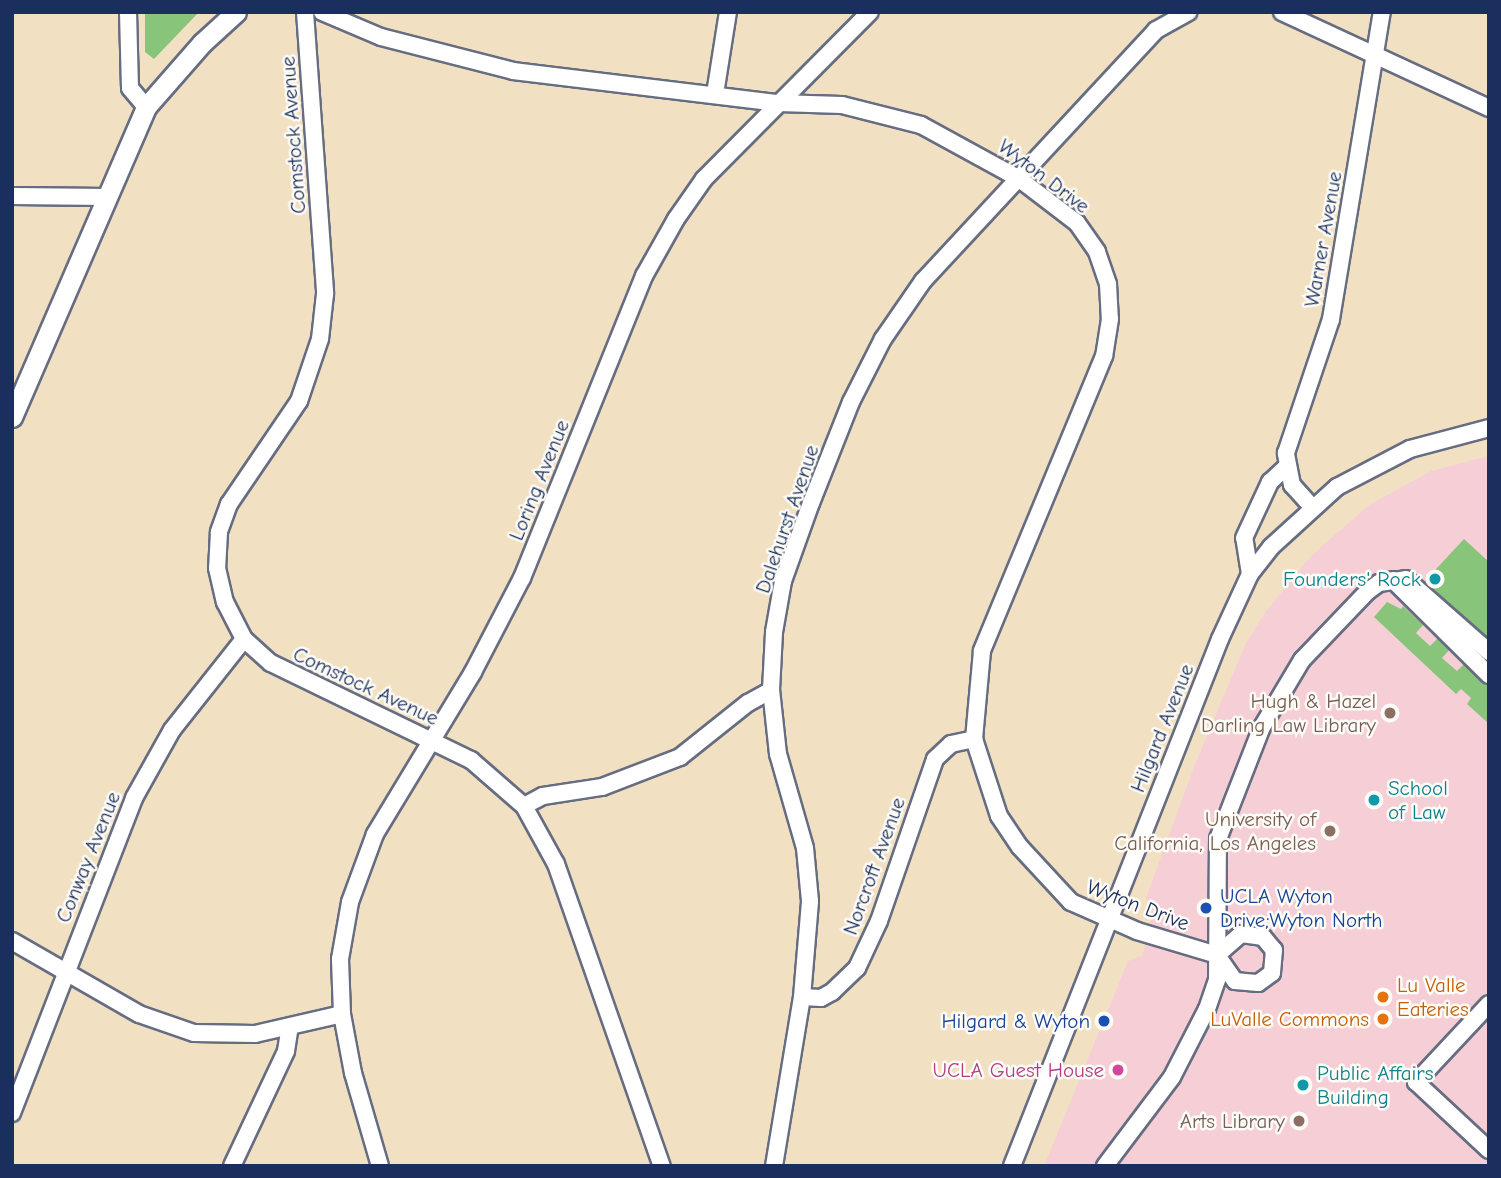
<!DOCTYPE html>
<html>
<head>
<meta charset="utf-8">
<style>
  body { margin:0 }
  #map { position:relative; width:1501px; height:1178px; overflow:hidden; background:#f2e0c3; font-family:"Comic Neue",sans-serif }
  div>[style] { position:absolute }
  .built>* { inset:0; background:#f6cfd6 }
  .green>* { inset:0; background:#88c47a }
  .roads { filter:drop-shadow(2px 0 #666d81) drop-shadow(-2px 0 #666d81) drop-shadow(0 2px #666d81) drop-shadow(0 -2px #666d81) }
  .minor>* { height:16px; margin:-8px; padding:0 8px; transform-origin:8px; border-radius:8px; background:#fff }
  .major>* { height:19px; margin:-9.5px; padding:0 9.5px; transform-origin:9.5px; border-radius:9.5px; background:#fff }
  .dots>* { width:19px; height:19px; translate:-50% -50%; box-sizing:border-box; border:4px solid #fdfcf7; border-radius:50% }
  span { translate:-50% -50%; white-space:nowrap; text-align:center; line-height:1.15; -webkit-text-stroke:5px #fdfcf7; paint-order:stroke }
  .street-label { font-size:21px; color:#1b2f5e }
  .culture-label { font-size:21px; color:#0d838f }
  .right { translate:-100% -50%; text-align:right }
  .left { translate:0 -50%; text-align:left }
  .education-label { font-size:21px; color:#785e54 }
  .transit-label { font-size:21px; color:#164399 }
  .food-label { font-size:21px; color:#c56008 }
  .hotel-label { font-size:21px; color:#b23c85 }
  .frame { position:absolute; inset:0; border:14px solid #1b2f5e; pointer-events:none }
</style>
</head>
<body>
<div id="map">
  <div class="built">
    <div style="clip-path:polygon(1489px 456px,1489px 1166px,1044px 1166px,1128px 961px,1143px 955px,1153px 911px,1146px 898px,1195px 764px,1246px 643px,1266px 611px,1312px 555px,1369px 505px,1431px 471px)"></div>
  </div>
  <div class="green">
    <div style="clip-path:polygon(145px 12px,199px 12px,154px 59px,145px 52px)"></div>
    <div style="clip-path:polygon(1464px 539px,1489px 562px,1489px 640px,1425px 581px)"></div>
    <div style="clip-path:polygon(1387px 602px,1401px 609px,1403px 606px,1423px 625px,1416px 633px,1430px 646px,1438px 638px,1450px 649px,1442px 658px,1457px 671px,1465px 663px,1489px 685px,1489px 724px,1467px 704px,1471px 698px,1461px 689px,1456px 694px,1374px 617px)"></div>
  </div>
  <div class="roads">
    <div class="minor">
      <div style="left:128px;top:12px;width:76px;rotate:88.5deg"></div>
      <div style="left:130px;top:88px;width:25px;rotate:50deg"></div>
      <div style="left:305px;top:12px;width:283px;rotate:85.9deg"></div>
      <div style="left:325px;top:294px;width:45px;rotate:96.3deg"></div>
      <div style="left:320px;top:339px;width:65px;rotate:108.7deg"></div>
      <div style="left:299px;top:401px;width:125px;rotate:124.2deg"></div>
      <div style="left:229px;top:504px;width:30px;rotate:110deg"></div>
      <div style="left:219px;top:532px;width:36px;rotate:93deg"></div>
      <div style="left:217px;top:568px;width:35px;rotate:77deg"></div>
      <div style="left:225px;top:602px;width:42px;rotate:62.8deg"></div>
      <div style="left:244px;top:639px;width:36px;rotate:42deg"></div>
      <div style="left:271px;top:663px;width:222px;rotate:25.9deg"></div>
      <div style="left:471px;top:760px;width:70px;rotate:41deg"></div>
      <div style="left:524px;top:806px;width:66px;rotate:61.1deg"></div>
      <div style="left:556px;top:864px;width:320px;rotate:70.7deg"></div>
      <div style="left:322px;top:12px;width:64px;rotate:23deg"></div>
      <div style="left:381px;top:37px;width:136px;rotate:14.4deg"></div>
      <div style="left:513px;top:71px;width:267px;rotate:6.9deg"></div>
      <div style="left:778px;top:103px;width:64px;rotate:1.8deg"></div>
      <div style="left:842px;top:105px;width:81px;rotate:14.2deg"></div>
      <div style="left:921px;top:125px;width:111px;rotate:28.7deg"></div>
      <div style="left:1018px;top:178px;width:74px;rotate:37.3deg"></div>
      <div style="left:1077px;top:223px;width:35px;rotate:55deg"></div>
      <div style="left:1097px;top:252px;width:34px;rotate:71deg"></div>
      <div style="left:1108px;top:284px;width:35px;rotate:87deg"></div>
      <div style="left:1110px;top:319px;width:37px;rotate:99deg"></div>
      <div style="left:1104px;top:356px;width:319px;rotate:112.5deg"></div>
      <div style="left:982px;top:651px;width:88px;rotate:95.2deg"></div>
      <div style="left:974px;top:739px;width:81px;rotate:72deg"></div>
      <div style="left:999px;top:816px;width:37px;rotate:56deg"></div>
      <div style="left:1020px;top:847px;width:75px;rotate:47.2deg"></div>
      <div style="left:1071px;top:902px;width:72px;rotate:23.7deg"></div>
      <div style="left:1137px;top:931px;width:84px;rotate:16.7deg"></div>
      <div style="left:1282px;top:12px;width:228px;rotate:24.9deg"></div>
      <div style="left:715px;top:94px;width:83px;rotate:-81deg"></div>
      <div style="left:12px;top:196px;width:95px;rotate:0.6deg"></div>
      <div style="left:1312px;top:507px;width:30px;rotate:-132deg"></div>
      <div style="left:1292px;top:485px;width:33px;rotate:-101deg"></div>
      <div style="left:1286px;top:453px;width:141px;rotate:-71.4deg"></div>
      <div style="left:1331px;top:319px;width:311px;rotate:-80.6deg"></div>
      <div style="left:1250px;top:574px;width:36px;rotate:-99deg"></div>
      <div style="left:1244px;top:538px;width:62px;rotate:-65.1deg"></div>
      <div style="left:1270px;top:482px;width:22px;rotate:-43deg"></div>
      <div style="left:1393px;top:580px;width:135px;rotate:44.7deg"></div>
      <div style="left:524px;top:806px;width:21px;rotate:-28deg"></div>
      <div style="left:543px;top:796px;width:60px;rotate:-8.7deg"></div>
      <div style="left:602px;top:787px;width:84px;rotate:-21deg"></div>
      <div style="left:680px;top:757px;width:87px;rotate:-38.5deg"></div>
      <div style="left:748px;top:703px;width:26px;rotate:-29deg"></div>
      <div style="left:1241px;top:934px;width:22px;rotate:8deg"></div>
      <div style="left:1263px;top:937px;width:17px;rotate:50deg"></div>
      <div style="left:1274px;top:950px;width:23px;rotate:95deg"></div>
      <div style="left:1272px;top:973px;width:17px;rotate:144deg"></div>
      <div style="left:1258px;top:983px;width:23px;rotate:-175deg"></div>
      <div style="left:1235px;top:981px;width:32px;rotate:-125deg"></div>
      <div style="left:1217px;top:955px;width:32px;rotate:-41deg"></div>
      <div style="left:12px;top:941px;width:146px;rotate:29.9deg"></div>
      <div style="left:139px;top:1014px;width:58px;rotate:19.1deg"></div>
      <div style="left:194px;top:1033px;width:61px;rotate:0.9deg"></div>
      <div style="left:255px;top:1034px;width:89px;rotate:-12.9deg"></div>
      <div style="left:802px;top:997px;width:19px;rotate:3deg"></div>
      <div style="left:821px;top:998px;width:13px;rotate:-29deg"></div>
      <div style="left:832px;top:992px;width:35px;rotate:-44deg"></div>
      <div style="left:857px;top:968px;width:52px;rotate:-64.9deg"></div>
      <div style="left:879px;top:921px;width:171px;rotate:-70.9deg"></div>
      <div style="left:935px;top:759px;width:22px;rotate:-43deg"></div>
      <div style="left:951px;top:744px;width:24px;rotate:-12deg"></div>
      <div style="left:1489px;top:1004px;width:107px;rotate:133.1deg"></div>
      <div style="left:1416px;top:1082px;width:100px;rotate:43deg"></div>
      <div style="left:12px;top:1113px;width:338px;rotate:-68.8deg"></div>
      <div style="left:134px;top:798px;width:78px;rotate:-60.8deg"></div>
      <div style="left:172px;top:730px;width:116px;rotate:-51.6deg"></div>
      <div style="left:232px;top:1166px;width:127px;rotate:-64.8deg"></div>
      <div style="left:286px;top:1051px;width:24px;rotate:-81deg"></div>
      <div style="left:380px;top:1166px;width:97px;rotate:-106.2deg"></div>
      <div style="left:353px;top:1073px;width:60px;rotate:-100.6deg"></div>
      <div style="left:342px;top:1014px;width:55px;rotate:-92.1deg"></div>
      <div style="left:340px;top:959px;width:58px;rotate:-80deg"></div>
      <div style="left:350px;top:902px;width:72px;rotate:-69.8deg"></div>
      <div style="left:375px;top:834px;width:189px;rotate:-58.8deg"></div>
      <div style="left:473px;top:672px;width:106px;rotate:-62.5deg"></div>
      <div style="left:522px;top:578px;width:326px;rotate:-68deg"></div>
      <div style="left:644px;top:276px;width:65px;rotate:-60.7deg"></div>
      <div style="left:676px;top:219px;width:49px;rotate:-55deg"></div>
      <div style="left:704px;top:179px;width:235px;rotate:-45.2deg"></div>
      <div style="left:774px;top:1166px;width:171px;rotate:-80.6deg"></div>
      <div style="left:802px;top:997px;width:96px;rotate:-85.2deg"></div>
      <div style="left:810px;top:901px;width:53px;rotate:-95.4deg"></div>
      <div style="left:805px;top:848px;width:98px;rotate:-106deg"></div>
      <div style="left:778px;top:754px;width:64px;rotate:-96.2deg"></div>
      <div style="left:771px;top:690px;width:58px;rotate:-87deg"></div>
      <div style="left:774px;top:632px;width:52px;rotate:-80deg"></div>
      <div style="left:783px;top:581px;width:83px;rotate:-70.3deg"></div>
      <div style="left:811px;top:503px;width:109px;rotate:-68.4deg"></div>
      <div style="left:851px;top:402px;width:71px;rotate:-63.1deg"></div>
      <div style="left:883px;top:339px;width:70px;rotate:-55.4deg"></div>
      <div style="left:923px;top:281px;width:342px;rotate:-47.1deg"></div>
      <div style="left:1156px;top:30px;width:37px;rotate:-29deg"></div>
      <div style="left:1012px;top:1166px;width:567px;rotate:-68.46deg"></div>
      <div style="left:1220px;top:639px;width:72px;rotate:-65.2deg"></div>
      <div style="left:1250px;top:574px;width:34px;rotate:-52deg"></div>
      <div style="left:1271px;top:547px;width:89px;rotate:-42.3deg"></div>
      <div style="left:1337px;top:487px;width:82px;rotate:-27.5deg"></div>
      <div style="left:1410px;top:449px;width:82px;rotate:-14.9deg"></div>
      <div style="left:1105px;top:1166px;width:111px;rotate:-53deg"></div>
      <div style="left:1172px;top:1077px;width:76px;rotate:-62.8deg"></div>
      <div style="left:1207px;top:1009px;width:31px;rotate:-71deg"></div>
      <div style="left:1217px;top:980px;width:141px;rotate:-89.6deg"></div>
      <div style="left:1218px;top:839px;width:120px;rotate:-68.6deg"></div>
      <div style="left:1262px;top:727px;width:78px;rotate:-59.2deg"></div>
      <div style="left:1302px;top:660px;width:95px;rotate:-46.3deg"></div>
      <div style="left:1368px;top:591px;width:14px;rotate:-36deg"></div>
      <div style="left:1379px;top:583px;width:27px;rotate:-8deg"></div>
      <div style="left:1406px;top:579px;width:111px;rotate:41.3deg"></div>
    </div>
    <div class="major">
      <div style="left:12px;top:417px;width:338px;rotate:-66.6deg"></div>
      <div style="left:146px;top:107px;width:85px;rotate:-48.8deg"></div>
      <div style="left:202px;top:43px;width:46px;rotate:-42.4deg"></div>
    </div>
  </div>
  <div class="dots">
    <div style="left:1435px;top:579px;background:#0f9aa8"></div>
    <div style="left:1390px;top:713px;background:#8d6e63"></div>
    <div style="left:1374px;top:800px;background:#0f9aa8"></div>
    <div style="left:1330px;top:831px;background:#8d6e63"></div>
    <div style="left:1206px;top:908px;background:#1a4fb4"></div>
    <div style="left:1383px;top:997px;background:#e8710a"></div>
    <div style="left:1383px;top:1019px;background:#e8710a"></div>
    <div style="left:1104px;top:1021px;background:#1a4fb4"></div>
    <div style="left:1118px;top:1070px;background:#d1479c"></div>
    <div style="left:1303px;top:1085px;background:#0f9aa8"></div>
    <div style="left:1299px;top:1121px;background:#8d6e63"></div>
  </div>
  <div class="street-label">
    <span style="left:293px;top:135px;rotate:-94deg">Comstock Avenue</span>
    <span style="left:1044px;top:176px;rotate:37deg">Wyton Drive</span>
    <span style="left:1323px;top:239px;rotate:-80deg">Warner Avenue</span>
    <span style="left:539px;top:480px;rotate:-68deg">Loring Avenue</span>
    <span style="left:787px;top:519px;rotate:-71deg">Dalehurst Avenue</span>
    <span style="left:366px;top:686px;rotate:25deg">Comstock Avenue</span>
    <span style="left:1162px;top:728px;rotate:-68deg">Hilgard Avenue</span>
    <span style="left:88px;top:857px;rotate:-68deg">Conway Avenue</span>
    <span style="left:874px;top:866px;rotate:-70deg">Norcroft Avenue</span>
    <span style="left:1138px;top:905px;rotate:21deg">Wyton Drive</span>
  </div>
  <div class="culture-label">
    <span class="right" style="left:1421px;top:579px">Founders' Rock</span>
    <span class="left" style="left:1388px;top:800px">School<br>of Law</span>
    <span class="left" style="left:1317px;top:1085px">Public Affairs<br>Building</span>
  </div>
  <div class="education-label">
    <span class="right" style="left:1376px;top:713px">Hugh &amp; Hazel<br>Darling Law Library</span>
    <span class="right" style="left:1316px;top:831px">University of<br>California, Los Angeles</span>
    <span class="right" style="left:1285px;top:1121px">Arts Library</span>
  </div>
  <div class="transit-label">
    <span class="left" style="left:1220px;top:908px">UCLA Wyton<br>Drive;Wyton North</span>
    <span class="right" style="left:1090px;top:1021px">Hilgard &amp; Wyton</span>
  </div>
  <div class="food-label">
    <span class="left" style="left:1397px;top:997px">Lu Valle<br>Eateries</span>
    <span class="right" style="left:1369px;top:1019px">LuValle Commons</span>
  </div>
  <div class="hotel-label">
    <span class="right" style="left:1104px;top:1070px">UCLA Guest House</span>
  </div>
  <div class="frame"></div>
</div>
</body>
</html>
